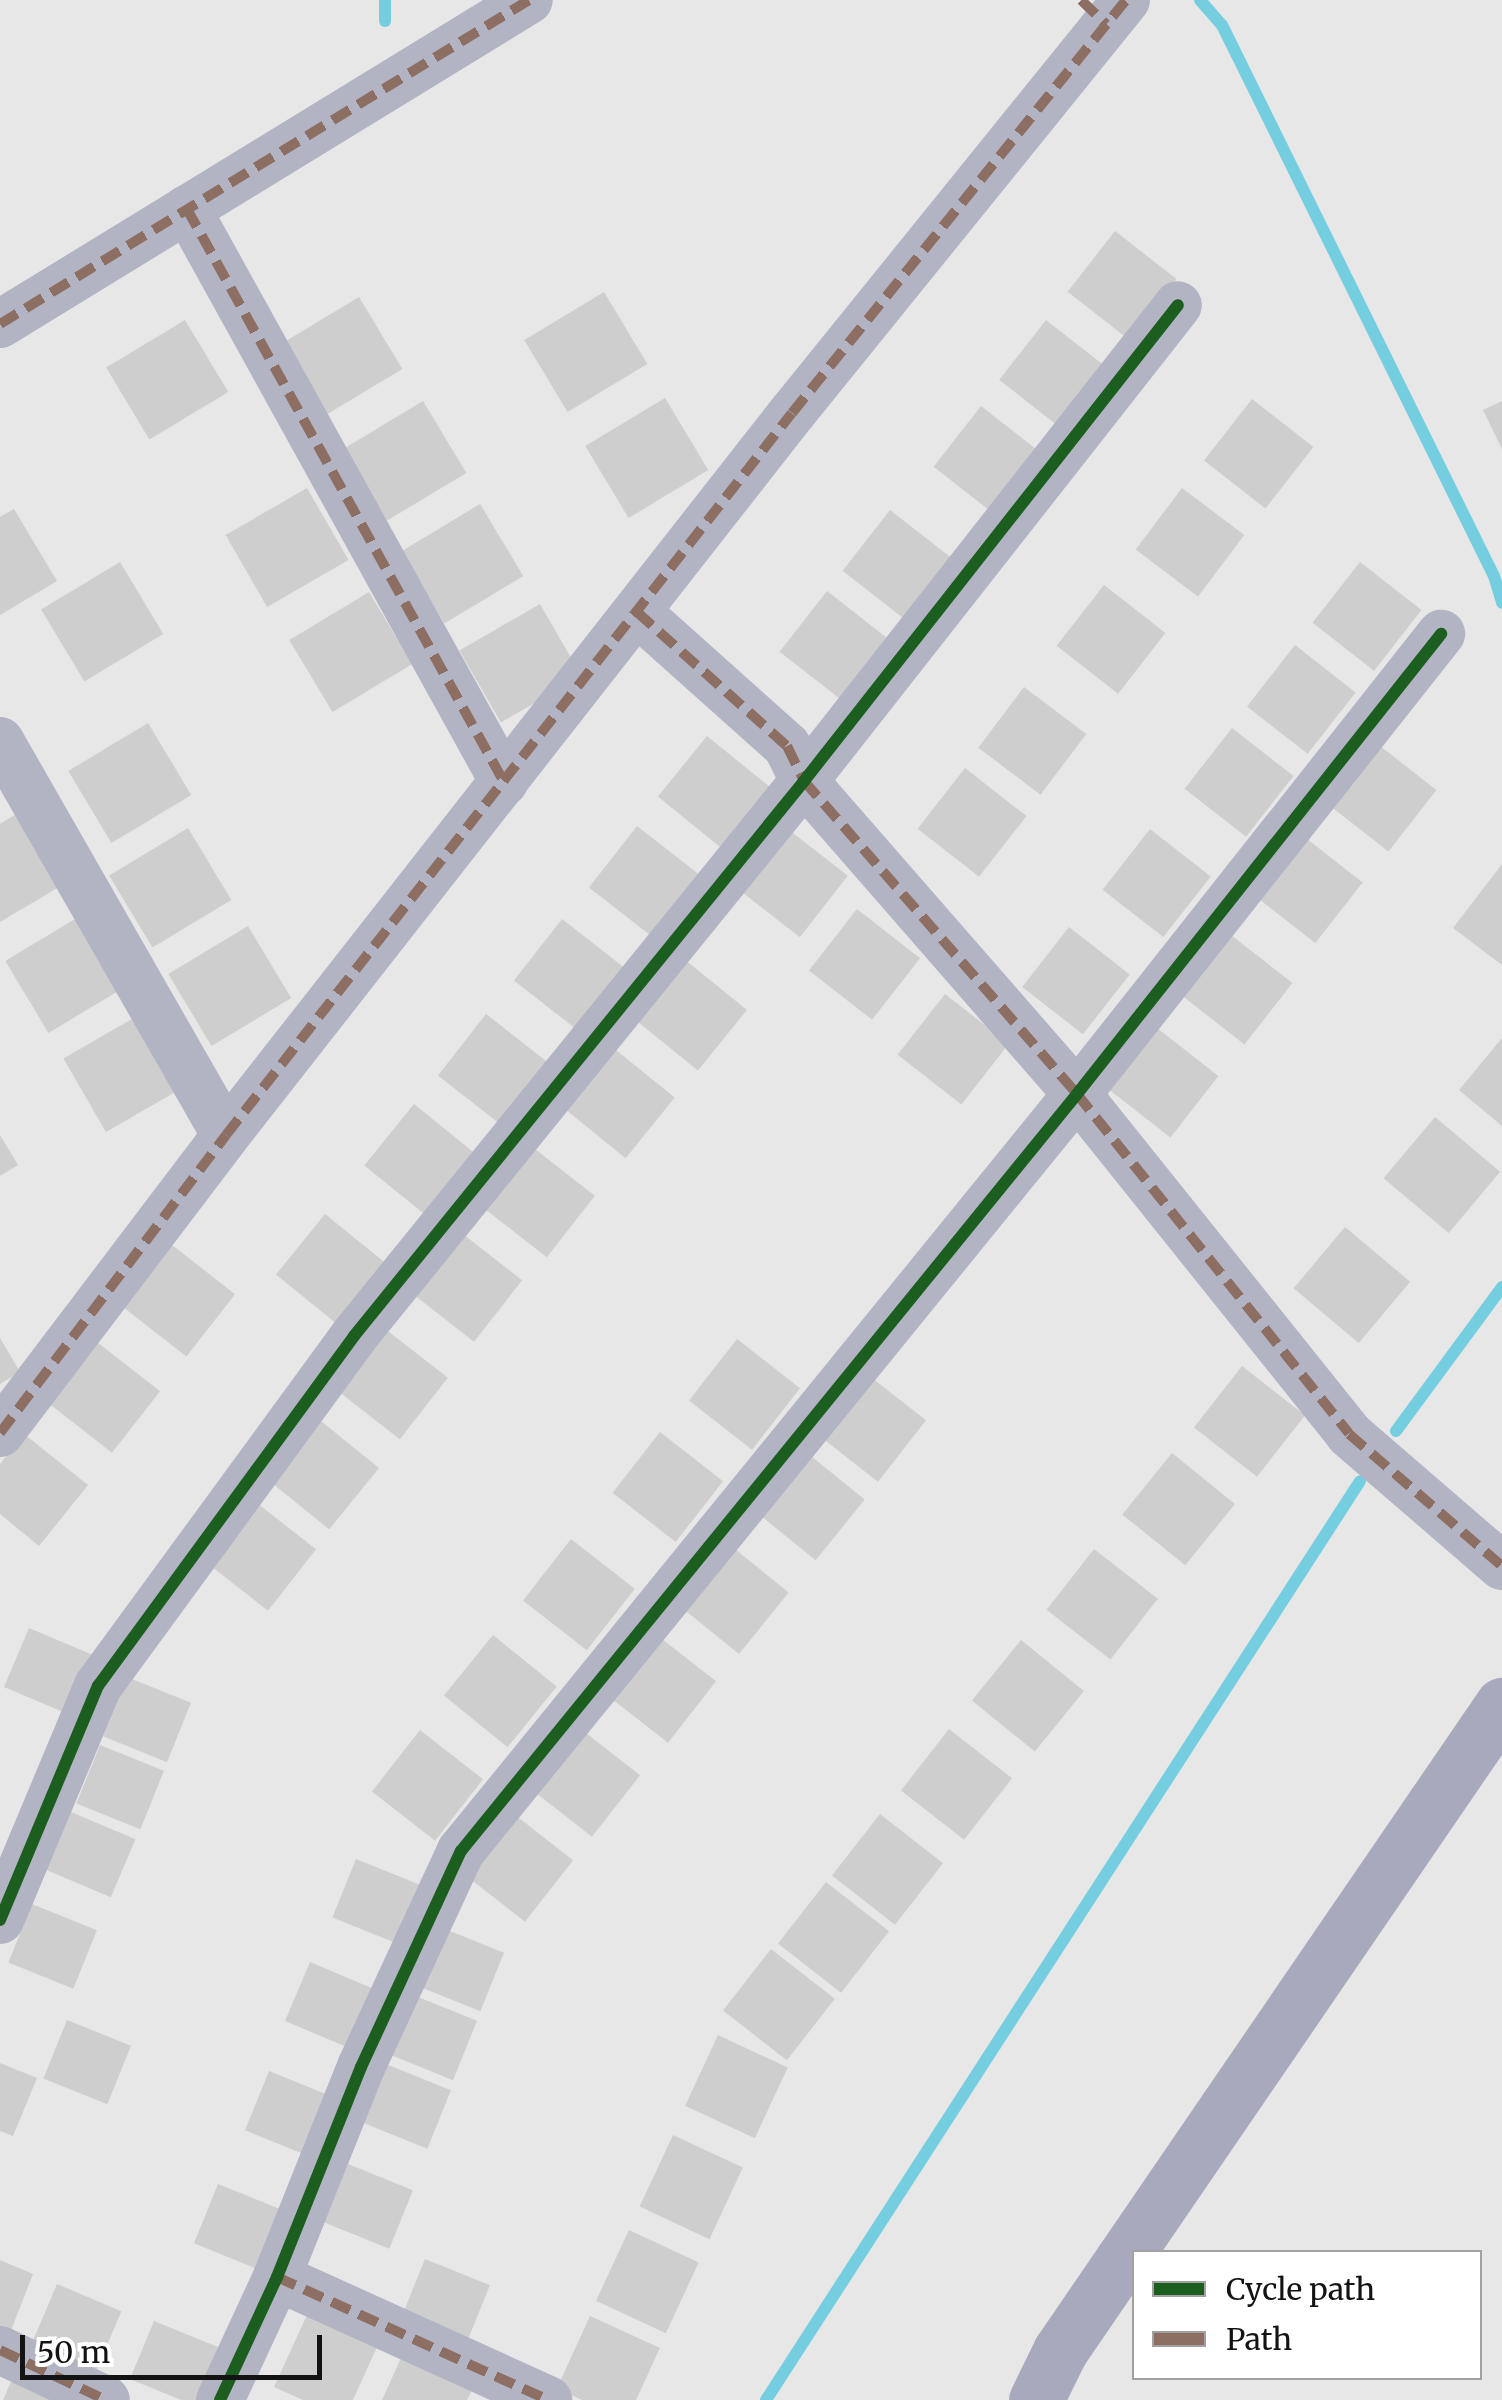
<!DOCTYPE html>
<html>
<head>
<meta charset="utf-8">
<style>
  body { margin:0 }
  #map { position:relative; width:1502px; height:2400px; overflow:hidden; background:#e7e7e8; font-family:Merriweather,serif }
  div>[style] { position:absolute }
  .stream>* { height:12px; margin:-6px; padding:0 6px; transform-origin:6px; border-radius:6px; background:#75cee0 }
  .building>* { inset:0; background:#cecece; transform-origin:0 0 }
  .street>* { height:48px; margin:-24px; padding:0 24px; transform-origin:24px; border-radius:24px; background:#b2b3c3 }
  .secondary>* { height:55px; margin:-27.5px; padding:0 27.5px; transform-origin:27.5px; border-radius:27.5px; background:#a8a9bc }
  .quiet>* { height:10px; margin-top:-5px; transform-origin:0; background:repeating-linear-gradient(90deg,#8d6e63 0 20px,transparent 0 30px) }
  .cycleway>* { height:12px; margin:-6px; padding:0 6px; transform-origin:6px; border-radius:6px; background:#1b5e20 }
  span { translate:-50% -50%; white-space:nowrap; text-align:center; line-height:1.15; -webkit-text-stroke:8px #fff; paint-order:stroke }
  .legend { position:absolute; left:1132px; top:2250px; width:350px; height:130px; box-sizing:border-box; background:#fff; border:2px solid #a1a1a1; margin:0; padding:12px 18px; list-style:none; font-size:30px; color:#131314 }
  .legend li { display:flex; align-items:center; gap:20px; height:50px }
  .legend b { width:50px; border:2px solid #a1a1a1 }
  .scale { position:absolute; left:20px; top:2335px; width:302px; height:45px; box-sizing:border-box; border:5px solid #131314; border-top:0; padding-left:12px; font-size:30px; line-height:35px; white-space:nowrap; color:#131314; -webkit-text-stroke:8px #fff; paint-order:stroke }
</style>
</head>
<body>
<div id="map">
  <div class="stream">
    <div style="left:1200px;top:0;width:33px;rotate:49deg"></div>
    <div style="left:1222px;top:25px;width:614px;rotate:63.73deg"></div>
    <div style="left:1494px;top:576px;width:28px;rotate:73deg"></div>
    <div style="left:385px;top:21px;width:21px;rotate:-90deg"></div>
    <div style="left:1396px;top:1431px;width:179px;rotate:-53.6deg"></div>
    <div style="left:766px;top:2400px;width:1094px;rotate:-57.12deg"></div>
  </div>
  <div class="building">
    <div style="left:1115px;top:231px;width:78px;height:77px;rotate:38deg"></div>
    <div style="left:604px;top:292px;width:84px;height:93px;rotate:59deg"></div>
    <div style="left:359px;top:297px;width:84px;height:92px;rotate:59deg"></div>
    <div style="left:185px;top:320px;width:84px;height:92px;rotate:59deg"></div>
    <div style="left:1046px;top:320px;width:78px;height:76px;rotate:38deg"></div>
    <div style="left:665px;top:398px;width:84px;height:93px;rotate:59deg"></div>
    <div style="left:1252px;top:399px;width:78px;height:78px;rotate:38deg"></div>
    <div style="left:423px;top:401px;width:84px;height:93px;rotate:59deg"></div>
    <div style="clip-path:polygon(1502px 401px,1502px 449px,1483px 410px)"></div>
    <div style="left:981px;top:406px;width:77px;height:77px;rotate:38deg"></div>
    <div style="left:307px;top:488px;width:83px;height:94px;rotate:60deg"></div>
    <div style="left:1182px;top:488px;width:78px;height:77px;rotate:37deg"></div>
    <div style="left:480px;top:504px;width:84px;height:92px;rotate:59deg"></div>
    <div style="clip-path:polygon(14px 509px,57px 581px,0 615px,0 517px)"></div>
    <div style="left:890px;top:510px;width:78px;height:77px;rotate:38deg"></div>
    <div style="left:120px;top:562px;width:84px;height:92px;rotate:59deg"></div>
    <div style="left:1360px;top:562px;width:78px;height:77px;rotate:38deg"></div>
    <div style="left:1104px;top:585px;width:78px;height:77px;rotate:38deg"></div>
    <div style="left:827px;top:591px;width:77px;height:77px;rotate:38deg"></div>
    <div style="left:369px;top:592px;width:84px;height:93px;rotate:59deg"></div>
    <div style="left:540px;top:604px;width:83px;height:93px;rotate:60deg"></div>
    <div style="left:1295px;top:645px;width:77px;height:78px;rotate:38deg"></div>
    <div style="left:1024px;top:687px;width:78px;height:76px;rotate:37deg"></div>
    <div style="left:148px;top:723px;width:84px;height:93px;rotate:59deg"></div>
    <div style="left:1232px;top:728px;width:78px;height:77px;rotate:38deg"></div>
    <div style="left:707px;top:736px;width:82px;height:78px;rotate:39deg"></div>
    <div style="left:1375px;top:742px;width:78px;height:78px;rotate:38deg"></div>
    <div style="left:965px;top:768px;width:78px;height:77px;rotate:38deg"></div>
    <div style="clip-path:polygon(23px 810px,66px 883px,0 922px,0 824px)"></div>
    <div style="left:637px;top:826px;width:81px;height:78px;rotate:38deg"></div>
    <div style="left:784px;top:826px;width:81px;height:78px;rotate:38deg"></div>
    <div style="left:188px;top:828px;width:84px;height:92px;rotate:59deg"></div>
    <div style="left:1150px;top:829px;width:77px;height:77px;rotate:38deg"></div>
    <div style="left:1302px;top:835px;width:77px;height:77px;rotate:38deg"></div>
    <div style="clip-path:polygon(1502px 864px,1502px 965px,1453px 928px)"></div>
    <div style="left:857px;top:909px;width:80px;height:78px;rotate:38deg"></div>
    <div style="left:85px;top:913px;width:84px;height:93px;rotate:59deg"></div>
    <div style="left:562px;top:919px;width:80px;height:78px;rotate:38deg"></div>
    <div style="left:248px;top:926px;width:84px;height:93px;rotate:59deg"></div>
    <div style="left:1069px;top:927px;width:77px;height:76px;rotate:38deg"></div>
    <div style="left:1231px;top:935px;width:78px;height:78px;rotate:38deg"></div>
    <div style="left:684px;top:959px;width:81px;height:78px;rotate:39deg"></div>
    <div style="left:945px;top:994px;width:81px;height:77px;rotate:38deg"></div>
    <div style="left:144px;top:1012px;width:85px;height:93px;rotate:60deg"></div>
    <div style="left:486px;top:1014px;width:80px;height:78px;rotate:38deg"></div>
    <div style="left:1157px;top:1028px;width:78px;height:78px;rotate:38deg"></div>
    <div style="clip-path:polygon(1502px 1038px,1502px 1126px,1459px 1090px)"></div>
    <div style="left:611px;top:1046px;width:82px;height:78px;rotate:39deg"></div>
    <div style="left:414px;top:1104px;width:81px;height:79px;rotate:39deg"></div>
    <div style="left:1435px;top:1117px;width:85px;height:80px;rotate:40deg"></div>
    <div style="clip-path:polygon(0 1135px,18px 1165px,0 1176px)"></div>
    <div style="left:531px;top:1146px;width:81px;height:78px;rotate:38deg"></div>
    <div style="left:325px;top:1214px;width:81px;height:78px;rotate:39deg"></div>
    <div style="left:1345px;top:1227px;width:85px;height:80px;rotate:40deg"></div>
    <div style="left:459px;top:1231px;width:80px;height:78px;rotate:38deg"></div>
    <div style="left:172px;top:1245px;width:80px;height:79px;rotate:38deg"></div>
    <div style="left:384px;top:1328px;width:81px;height:78px;rotate:38deg"></div>
    <div style="clip-path:polygon(0 1338px,20px 1372px,0 1384px)"></div>
    <div style="left:737px;top:1339px;width:80px;height:78px;rotate:38deg"></div>
    <div style="left:97px;top:1342px;width:80px;height:78px;rotate:38deg"></div>
    <div style="left:1242px;top:1366px;width:80px;height:78px;rotate:38deg"></div>
    <div style="left:863px;top:1371px;width:80px;height:78px;rotate:38deg"></div>
    <div style="left:316px;top:1417px;width:81px;height:79px;rotate:39deg"></div>
    <div style="left:660px;top:1432px;width:80px;height:77px;rotate:38deg"></div>
    <div style="clip-path:polygon(24px 1434px,88px 1485px,39px 1546px,0 1514px,0 1464px)"></div>
    <div style="left:801px;top:1448px;width:82px;height:78px;rotate:39deg"></div>
    <div style="left:1172px;top:1453px;width:81px;height:79px;rotate:39deg"></div>
    <div style="left:253px;top:1500px;width:80px;height:78px;rotate:38deg"></div>
    <div style="left:571px;top:1539px;width:81px;height:78px;rotate:38deg"></div>
    <div style="left:725px;top:1541px;width:82px;height:79px;rotate:39deg"></div>
    <div style="left:1094px;top:1549px;width:81px;height:77px;rotate:38deg"></div>
    <div style="left:29px;top:1628px;width:70px;height:64px;rotate:23deg"></div>
    <div style="left:653px;top:1632px;width:80px;height:78px;rotate:38deg"></div>
    <div style="left:493px;top:1635px;width:82px;height:78px;rotate:39deg"></div>
    <div style="left:1021px;top:1640px;width:81px;height:78px;rotate:39deg"></div>
    <div style="left:127px;top:1677px;width:69px;height:64px;rotate:22deg"></div>
    <div style="left:577px;top:1726px;width:80px;height:78px;rotate:38deg"></div>
    <div style="left:949px;top:1729px;width:80px;height:78px;rotate:38deg"></div>
    <div style="left:420px;top:1730px;width:80px;height:78px;rotate:38deg"></div>
    <div style="left:100px;top:1745px;width:69px;height:63px;rotate:22deg"></div>
    <div style="left:510px;top:1811px;width:80px;height:78px;rotate:38deg"></div>
    <div style="left:71px;top:1812px;width:70px;height:63px;rotate:23deg"></div>
    <div style="left:880px;top:1814px;width:80px;height:78px;rotate:38deg"></div>
    <div style="left:356px;top:1859px;width:69px;height:63px;rotate:22deg"></div>
    <div style="left:826px;top:1882px;width:80px;height:78px;rotate:38deg"></div>
    <div style="left:32px;top:1904px;width:70px;height:63px;rotate:22deg"></div>
    <div style="left:440px;top:1927px;width:69px;height:63px;rotate:22deg"></div>
    <div style="left:771px;top:1949px;width:81px;height:78px;rotate:38deg"></div>
    <div style="left:310px;top:1962px;width:70px;height:64px;rotate:23deg"></div>
    <div style="left:413px;top:1995px;width:69px;height:64px;rotate:22deg"></div>
    <div style="left:67px;top:2020px;width:69px;height:63px;rotate:22deg"></div>
    <div style="left:718px;top:2035px;width:77px;height:78px;rotate:25deg"></div>
    <div style="clip-path:polygon(0 2063px,37px 2078px,13px 2136px,0 2131px)"></div>
    <div style="left:386px;top:2064px;width:70px;height:63px;rotate:22deg"></div>
    <div style="left:269px;top:2071px;width:70px;height:64px;rotate:22deg"></div>
    <div style="left:673px;top:2135px;width:77px;height:79px;rotate:25deg"></div>
    <div style="left:348px;top:2164px;width:70px;height:63px;rotate:22deg"></div>
    <div style="left:218px;top:2184px;width:70px;height:64px;rotate:22deg"></div>
    <div style="left:629px;top:2230px;width:77px;height:78px;rotate:25deg"></div>
    <div style="left:425px;top:2259px;width:70px;height:64px;rotate:22deg"></div>
    <div style="clip-path:polygon(0 2260px,33px 2274px,10px 2333px,0 2329px)"></div>
    <div style="left:57px;top:2284px;width:70px;height:63px;rotate:23deg"></div>
    <div style="clip-path:polygon(307px 2315px,377px 2347px,353px 2400px,303px 2400px,274px 2387px)"></div>
    <div style="clip-path:polygon(590px 2316px,660px 2348px,636px 2400px,582px 2400px,557px 2388px)"></div>
    <div style="clip-path:polygon(154px 2321px,218px 2347px,197px 2400px,181px 2400px,130px 2379px)"></div>
    <div style="clip-path:polygon(401px 2358px,472px 2390px,467px 2400px,382px 2400px)"></div>
    <div style="clip-path:polygon(15px 2373px,74px 2400px,3px 2400px)"></div>
  </div>
  <div class="street">
    <div style="left:187px;top:209px;width:655px;rotate:61.05deg"></div>
    <div style="left:0;top:324px;width:620px;rotate:-31.49deg"></div>
    <div style="left:637px;top:612px;width:201px;rotate:41.8deg"></div>
    <div style="left:787px;top:746px;width:39px;rotate:64deg"></div>
    <div style="left:804px;top:781px;width:415px;rotate:48.9deg"></div>
    <div style="left:1077px;top:1094px;width:435px;rotate:51.3deg"></div>
    <div style="left:1349px;top:1434px;width:202px;rotate:40.8deg"></div>
    <div style="left:0;top:741px;width:454px;rotate:60.2deg"></div>
    <div style="left:0;top:1433px;width:374px;rotate:-52.8deg"></div>
    <div style="left:226px;top:1135px;width:917px;rotate:-51.91deg"></div>
    <div style="left:792px;top:413px;width:531px;rotate:-51.04deg"></div>
    <div style="left:0;top:1920px;width:254px;rotate:-67.3deg"></div>
    <div style="left:98px;top:1686px;width:434px;rotate:-53.8deg"></div>
    <div style="left:354px;top:1336px;width:715px;rotate:-50.96deg"></div>
    <div style="left:804px;top:781px;width:605px;rotate:-51.84deg"></div>
    <div style="left:277px;top:2277px;width:298px;rotate:24.4deg"></div>
    <div style="left:0;top:2350px;width:117px;rotate:25.3deg"></div>
    <div style="left:220px;top:2400px;width:136px;rotate:-65.1deg"></div>
    <div style="left:277px;top:2277px;width:226px;rotate:-68.2deg"></div>
    <div style="left:361px;top:2067px;width:238px;rotate:-65.2deg"></div>
    <div style="left:461px;top:1851px;width:976px;rotate:-50.86deg"></div>
    <div style="left:1077px;top:1094px;width:587px;rotate:-51.65deg"></div>
  </div>
  <div class="secondary">
    <div style="left:1036px;top:2400px;width:55px;rotate:-63.9deg"></div>
    <div style="left:1060px;top:2351px;width:783px;rotate:-55.62deg"></div>
  </div>
  <div class="quiet">
    <div style="left:1081px;top:0;width:35px;rotate:44deg"></div>
    <div style="left:187px;top:209px;width:655px;rotate:61.05deg"></div>
    <div style="left:0;top:324px;width:620px;rotate:-31.49deg"></div>
    <div style="left:637px;top:612px;width:201px;rotate:41.8deg"></div>
    <div style="left:787px;top:746px;width:39px;rotate:64deg"></div>
    <div style="left:804px;top:781px;width:415px;rotate:48.9deg"></div>
    <div style="left:1077px;top:1094px;width:435px;rotate:51.3deg"></div>
    <div style="left:1349px;top:1434px;width:202px;rotate:40.8deg"></div>
    <div style="left:0;top:1433px;width:374px;rotate:-52.8deg"></div>
    <div style="left:226px;top:1135px;width:917px;rotate:-51.91deg"></div>
    <div style="left:792px;top:413px;width:531px;rotate:-51.04deg"></div>
    <div style="left:277px;top:2277px;width:298px;rotate:24.4deg"></div>
    <div style="left:0;top:2350px;width:117px;rotate:25.3deg"></div>
  </div>
  <div class="cycleway">
    <div style="left:0;top:1920px;width:254px;rotate:-67.3deg"></div>
    <div style="left:98px;top:1686px;width:434px;rotate:-53.8deg"></div>
    <div style="left:354px;top:1336px;width:715px;rotate:-50.96deg"></div>
    <div style="left:804px;top:781px;width:605px;rotate:-51.84deg"></div>
    <div style="left:220px;top:2400px;width:136px;rotate:-65.1deg"></div>
    <div style="left:277px;top:2277px;width:226px;rotate:-68.2deg"></div>
    <div style="left:361px;top:2067px;width:238px;rotate:-65.2deg"></div>
    <div style="left:461px;top:1851px;width:976px;rotate:-50.86deg"></div>
    <div style="left:1077px;top:1094px;width:587px;rotate:-51.65deg"></div>
  </div>
  <ul class="legend">
  <li><b style="height:12px;background:#1b5e20"></b>Cycle path</li>
  <li><b style="height:12px;background:#8d6e63"></b>Path</li>
  </ul>
  <div class="scale">50 m</div>
</div>
</body>
</html>
